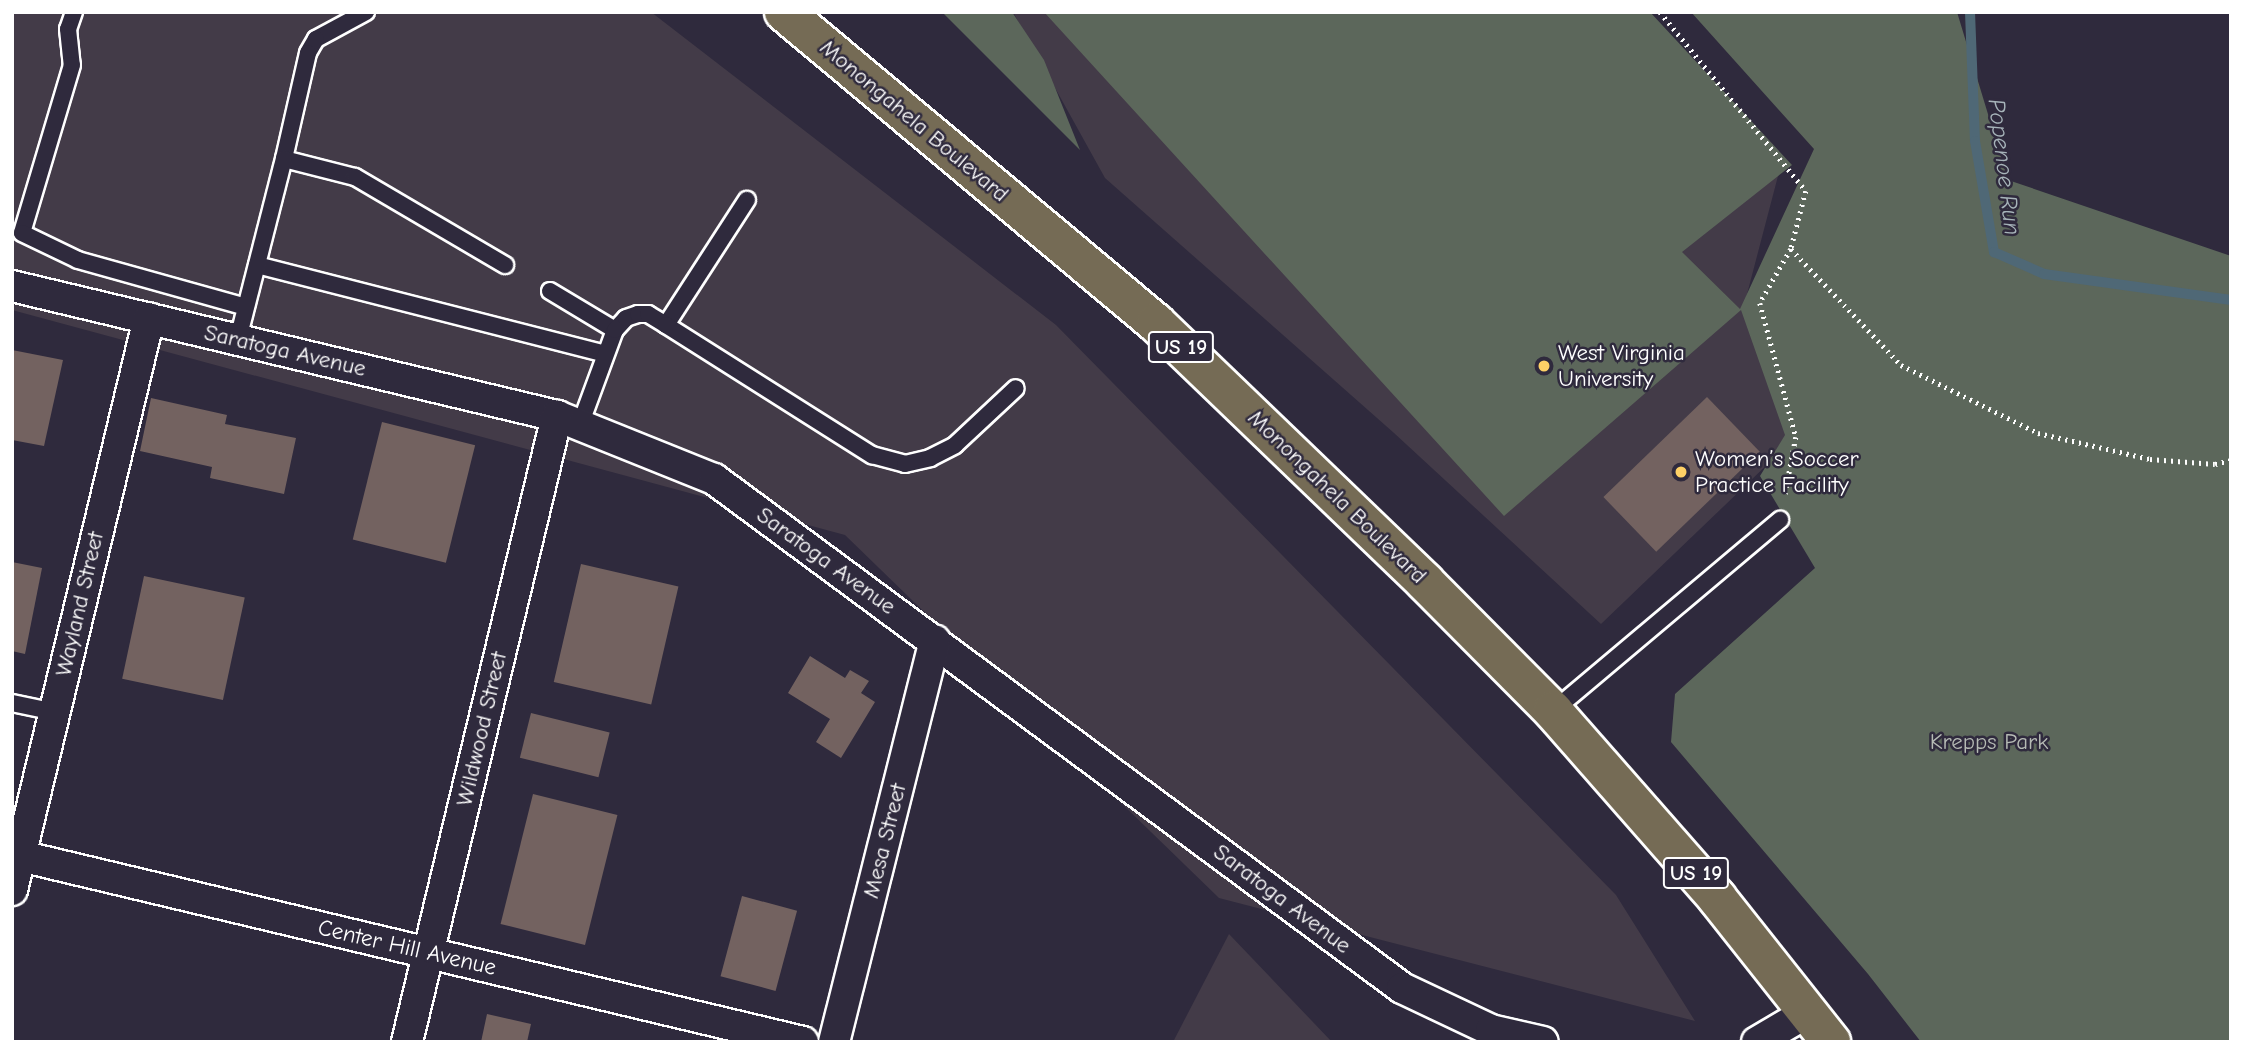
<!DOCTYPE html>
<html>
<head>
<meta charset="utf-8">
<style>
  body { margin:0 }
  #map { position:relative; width:2243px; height:1054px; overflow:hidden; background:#2f2a3d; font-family:"Comic Neue",sans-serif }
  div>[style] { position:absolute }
  .built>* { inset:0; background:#433b48 }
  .green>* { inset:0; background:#5c675b }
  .stream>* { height:10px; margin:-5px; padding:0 5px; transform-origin:5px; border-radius:5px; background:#4f6876 }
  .building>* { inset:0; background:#736260; transform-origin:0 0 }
  .path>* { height:4.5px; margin-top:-2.25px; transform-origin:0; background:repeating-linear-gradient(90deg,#fff 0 2px,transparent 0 7px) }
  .roads { filter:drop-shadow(2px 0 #fff) drop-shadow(-2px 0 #fff) drop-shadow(0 2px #fff) drop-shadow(0 -2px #fff) }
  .service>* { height:16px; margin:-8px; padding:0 8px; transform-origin:8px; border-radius:8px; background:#2f2a3d }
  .minor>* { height:30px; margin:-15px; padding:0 15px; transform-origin:15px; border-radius:15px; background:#2f2a3d }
  .primary>* { height:38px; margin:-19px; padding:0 19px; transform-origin:19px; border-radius:19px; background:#756b55 }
  .dots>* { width:19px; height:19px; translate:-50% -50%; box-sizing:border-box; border:4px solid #2f2a3d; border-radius:50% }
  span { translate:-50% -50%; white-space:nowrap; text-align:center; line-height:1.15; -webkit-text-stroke:5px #2f2a3d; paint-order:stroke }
  .shield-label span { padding:2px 5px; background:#2f2a3d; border:2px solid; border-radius:5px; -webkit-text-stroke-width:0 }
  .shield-label { font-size:21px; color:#fff; font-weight:700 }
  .street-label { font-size:23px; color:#fff }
  .poi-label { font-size:23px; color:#fff }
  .left { translate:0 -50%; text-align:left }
  .park-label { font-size:23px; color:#b6bbb5 }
  .water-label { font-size:24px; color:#a7b4ba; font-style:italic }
  .frame { position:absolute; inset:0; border:14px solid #fff; pointer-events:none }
</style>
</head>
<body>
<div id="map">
  <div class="built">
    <div style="clip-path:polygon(12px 12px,651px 12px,1056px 325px,1616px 895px,1695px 1021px,1219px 898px,845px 535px,12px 310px)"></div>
    <div style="clip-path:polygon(1013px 12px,1639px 12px,1778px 176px,1746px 298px,1796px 437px,1601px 624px,1394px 433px,1105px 178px)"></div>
    <div style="clip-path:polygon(1229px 934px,1332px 1042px,1173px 1042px)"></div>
  </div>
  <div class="green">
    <div style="clip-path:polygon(942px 12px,1012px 12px,1044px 60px,1080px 150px)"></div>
    <div style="clip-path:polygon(1044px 12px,1650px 12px,1792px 165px,1682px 252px,1740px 309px,1814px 149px,1691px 12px,1957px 12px,2008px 180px,2231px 256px,2231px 1042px,1921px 1042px,1868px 974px,1671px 742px,1675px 694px,1815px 568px,1760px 476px,1785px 435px,1741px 310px,1504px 516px)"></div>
  </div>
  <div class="stream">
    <div style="left:1970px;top:12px;width:129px;rotate:87.8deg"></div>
    <div style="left:1975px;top:141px;width:113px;rotate:80.3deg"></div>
    <div style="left:1994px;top:252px;width:55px;rotate:23.7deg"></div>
    <div style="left:2044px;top:274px;width:189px;rotate:7.9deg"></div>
  </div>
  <div class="building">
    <div style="clip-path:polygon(12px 350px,63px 360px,44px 446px,12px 440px)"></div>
    <div style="left:1707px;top:397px;width:76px;height:144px;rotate:46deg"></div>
    <div style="clip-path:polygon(151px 398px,227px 415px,225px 424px,296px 438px,284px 494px,210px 478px,212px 467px,140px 451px)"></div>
    <div style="left:382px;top:422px;width:96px;height:121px;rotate:14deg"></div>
    <div style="clip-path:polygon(12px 562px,42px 568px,25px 654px,12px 651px)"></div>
    <div style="left:581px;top:564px;width:100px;height:121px;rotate:13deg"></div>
    <div style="left:144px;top:576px;width:103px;height:105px;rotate:12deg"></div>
    <div style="clip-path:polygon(810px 656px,845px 678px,850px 670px,869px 681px,861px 693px,875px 702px,841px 758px,816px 742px,830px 719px,788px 693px)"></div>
    <div style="left:531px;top:713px;width:81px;height:46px;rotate:14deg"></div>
    <div style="left:533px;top:794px;width:87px;height:134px;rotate:14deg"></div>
    <div style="left:742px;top:896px;width:57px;height:83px;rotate:15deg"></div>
    <div style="clip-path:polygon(487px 1014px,531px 1024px,527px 1042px,481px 1042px)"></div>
  </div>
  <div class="path">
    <div style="left:1660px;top:12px;width:231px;rotate:50.8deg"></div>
    <div style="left:1806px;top:191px;width:60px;rotate:104.5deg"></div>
    <div style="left:1791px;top:249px;width:62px;rotate:119.9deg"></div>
    <div style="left:1760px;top:303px;width:139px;rotate:75deg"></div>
    <div style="left:1796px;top:437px;width:59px;rotate:100.7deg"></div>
    <div style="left:1791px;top:249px;width:160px;rotate:46.5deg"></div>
    <div style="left:1901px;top:365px;width:153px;rotate:26.4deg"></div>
    <div style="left:2038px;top:433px;width:115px;rotate:13.1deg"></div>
    <div style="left:2150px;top:459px;width:65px;rotate:4.4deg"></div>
    <div style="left:2215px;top:464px;width:16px;rotate:-14deg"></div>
  </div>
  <div class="roads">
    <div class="service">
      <div style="left:74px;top:12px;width:18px;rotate:109deg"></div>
      <div style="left:68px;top:29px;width:36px;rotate:84deg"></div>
      <div style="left:72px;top:65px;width:175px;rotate:106.6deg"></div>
      <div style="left:22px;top:233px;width:62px;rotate:25.7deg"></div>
      <div style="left:78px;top:260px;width:174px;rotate:15.6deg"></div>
      <div style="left:366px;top:12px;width:57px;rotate:151.6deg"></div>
      <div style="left:316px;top:39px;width:16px;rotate:120deg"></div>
      <div style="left:308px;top:53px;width:109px;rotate:102.8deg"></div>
      <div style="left:284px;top:159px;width:73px;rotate:14.2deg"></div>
      <div style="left:355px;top:177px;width:174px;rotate:30.4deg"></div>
      <div style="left:257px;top:265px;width:359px;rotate:14.3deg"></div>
      <div style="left:550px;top:291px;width:76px;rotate:31deg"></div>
      <div style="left:666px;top:325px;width:149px;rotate:-57.1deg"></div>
      <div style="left:238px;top:339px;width:186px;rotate:-75.7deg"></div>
      <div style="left:580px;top:425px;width:101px;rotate:-69.8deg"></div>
      <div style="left:615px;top:330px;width:16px;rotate:-47deg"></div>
      <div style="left:626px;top:318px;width:13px;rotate:-18deg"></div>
      <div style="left:638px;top:314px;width:10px"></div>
      <div style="left:648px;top:314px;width:21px;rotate:31deg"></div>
      <div style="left:666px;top:325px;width:244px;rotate:32.3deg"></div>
      <div style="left:872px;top:455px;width:34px;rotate:15deg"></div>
      <div style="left:905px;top:464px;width:26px;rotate:-13deg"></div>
      <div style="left:930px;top:458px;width:28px;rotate:-27deg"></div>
      <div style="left:955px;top:445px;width:83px;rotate:-43.1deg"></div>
      <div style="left:12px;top:703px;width:44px;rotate:11.8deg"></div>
      <div style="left:1553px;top:711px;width:297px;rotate:-40.1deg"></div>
    </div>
    <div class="minor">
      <div style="left:12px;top:286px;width:560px;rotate:13.42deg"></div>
      <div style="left:557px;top:416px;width:169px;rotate:21.9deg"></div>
      <div style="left:714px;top:479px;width:856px;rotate:36.49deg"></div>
      <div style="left:1402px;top:988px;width:98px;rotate:25.3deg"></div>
      <div style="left:1491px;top:1030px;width:53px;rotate:13deg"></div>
      <div style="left:12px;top:854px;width:813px;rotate:13.37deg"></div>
      <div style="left:12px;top:890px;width:588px;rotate:-76.53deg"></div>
      <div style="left:407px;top:1042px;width:644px;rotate:-76.53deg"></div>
      <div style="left:834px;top:1042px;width:414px;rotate:-75.9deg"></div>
      <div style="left:1757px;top:1042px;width:59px;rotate:-30.5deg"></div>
    </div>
    <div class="primary">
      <div style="left:784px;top:12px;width:485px;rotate:39.9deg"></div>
      <div style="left:1156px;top:323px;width:373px;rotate:43.9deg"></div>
      <div style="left:1425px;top:582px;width:182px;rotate:45.2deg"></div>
      <div style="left:1553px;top:711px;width:249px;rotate:48.7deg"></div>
      <div style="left:1717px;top:898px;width:184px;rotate:51.6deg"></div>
    </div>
  </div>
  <div class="dots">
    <div style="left:1544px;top:366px;background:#ffd166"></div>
    <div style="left:1681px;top:472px;background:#ffd166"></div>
  </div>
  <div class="shield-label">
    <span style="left:1181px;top:347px">US 19</span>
    <span style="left:1696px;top:873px">US 19</span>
  </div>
  <div class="street-label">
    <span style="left:914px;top:121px;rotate:40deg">Monongahela Boulevard</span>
    <span style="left:285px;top:351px;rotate:13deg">Saratoga Avenue</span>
    <span style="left:1337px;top:497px;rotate:44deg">Monongahela Boulevard</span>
    <span style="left:826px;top:561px;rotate:36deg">Saratoga Avenue</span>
    <span style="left:80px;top:604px;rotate:-77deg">Wayland Street</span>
    <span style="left:482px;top:729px;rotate:-77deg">Wildwood Street</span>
    <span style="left:885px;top:841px;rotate:-76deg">Mesa Street</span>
    <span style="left:1282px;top:899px;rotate:37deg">Saratoga Avenue</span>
    <span style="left:407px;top:948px;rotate:13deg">Center Hill Avenue</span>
  </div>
  <div class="poi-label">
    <span class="left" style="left:1558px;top:366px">West Virginia<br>University</span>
    <span class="left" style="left:1695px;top:472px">Women’s Soccer<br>Practice Facility</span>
  </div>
  <div class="park-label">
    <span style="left:1989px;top:742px">Krepps Park</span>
  </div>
  <div class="water-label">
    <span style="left:2004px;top:167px;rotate:83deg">Popenoe Run</span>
  </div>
  <div class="frame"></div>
</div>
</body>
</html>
